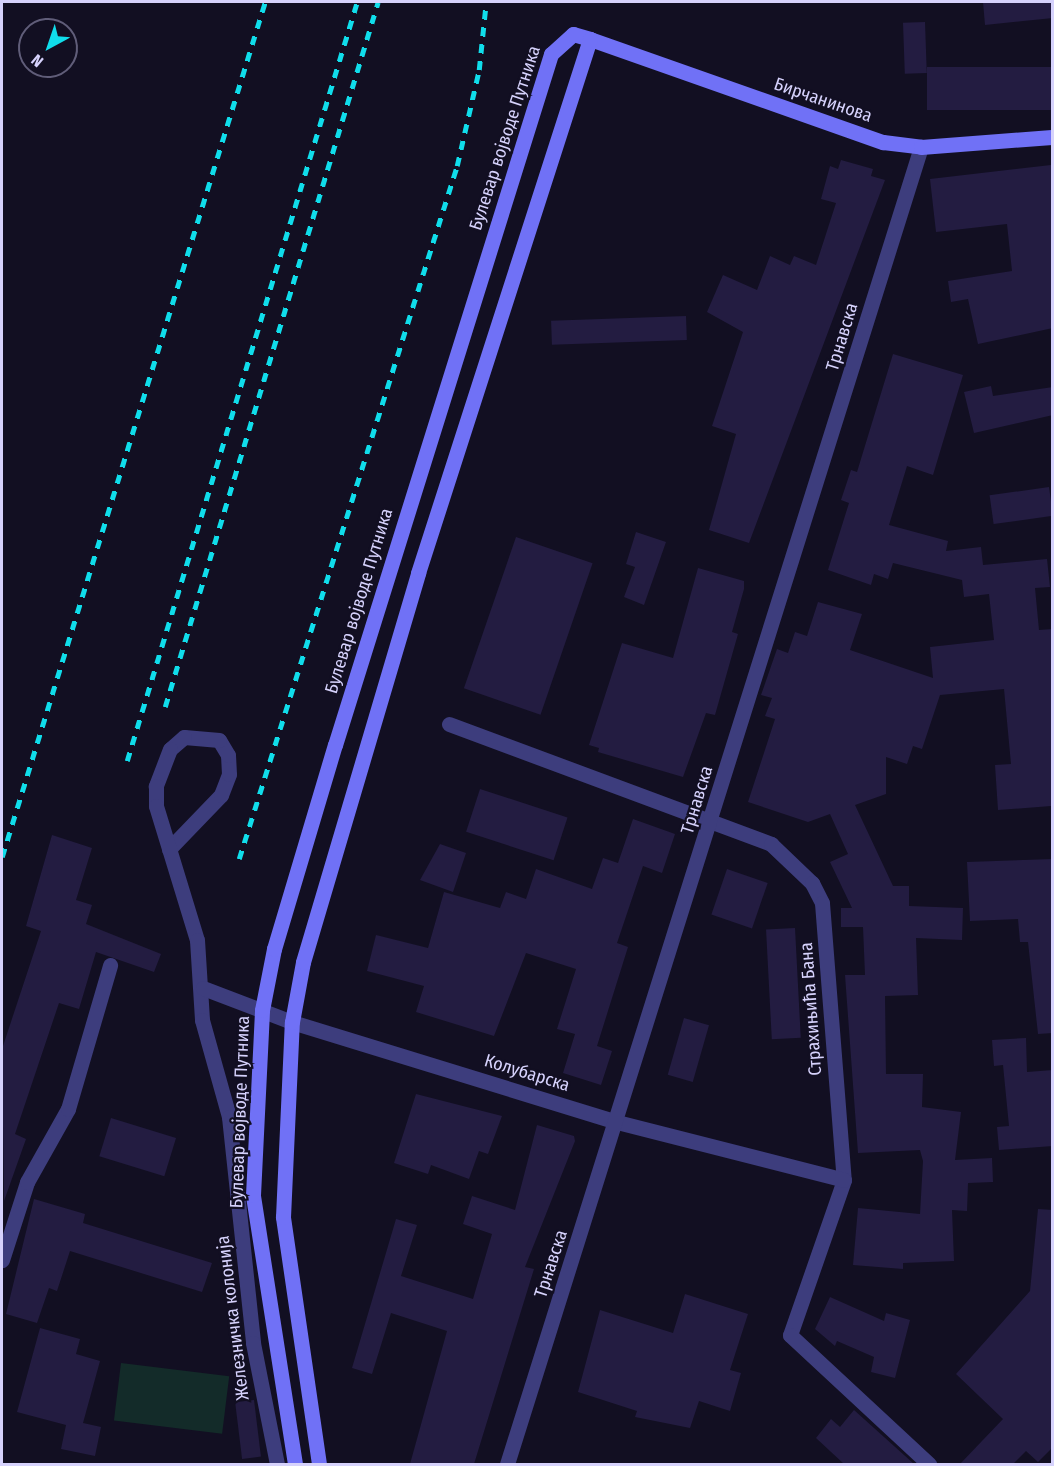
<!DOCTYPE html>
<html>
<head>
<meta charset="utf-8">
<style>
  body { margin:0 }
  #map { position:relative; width:1054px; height:1466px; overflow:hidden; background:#120f22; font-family:"Fira Sans Condensed",sans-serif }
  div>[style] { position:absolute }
  .green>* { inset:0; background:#132b29; transform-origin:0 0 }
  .building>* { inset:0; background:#231c41; transform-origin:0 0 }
  .street>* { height:15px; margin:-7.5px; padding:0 7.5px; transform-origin:7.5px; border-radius:7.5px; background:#3d3d7d }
  .secondary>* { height:15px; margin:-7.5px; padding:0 7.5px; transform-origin:7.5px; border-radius:7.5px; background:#7071f6 }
  .rail>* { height:4.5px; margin-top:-2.25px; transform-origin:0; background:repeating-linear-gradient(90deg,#10ddeb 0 9px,transparent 0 17px) }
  span { translate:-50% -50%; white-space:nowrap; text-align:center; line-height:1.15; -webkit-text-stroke:4.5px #120f22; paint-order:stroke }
  .street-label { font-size:18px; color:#d6d2fc }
  .frame { position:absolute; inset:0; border:3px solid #d6d2fc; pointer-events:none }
  .north { position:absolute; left:18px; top:18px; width:60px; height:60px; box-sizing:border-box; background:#120f22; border:2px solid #605d79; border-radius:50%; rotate:220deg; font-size:16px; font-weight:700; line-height:24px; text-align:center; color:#d6d2fc }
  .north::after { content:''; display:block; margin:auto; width:21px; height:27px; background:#10ddeb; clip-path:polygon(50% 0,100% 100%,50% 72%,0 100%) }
</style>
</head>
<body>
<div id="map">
  <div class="green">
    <div style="left:121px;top:1363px;width:109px;height:58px;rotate:7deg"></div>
  </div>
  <div class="building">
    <div style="clip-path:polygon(983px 2px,1053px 2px,1053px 18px,985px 25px)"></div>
    <div style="left:925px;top:22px;width:51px;height:22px;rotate:88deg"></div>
    <div style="left:1053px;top:67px;width:43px;height:126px;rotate:90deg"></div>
    <div style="clip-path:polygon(841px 160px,873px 169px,871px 176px,885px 180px,749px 543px,709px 530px,736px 434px,712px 426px,743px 332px,707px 312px,723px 275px,757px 290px,770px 256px,790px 265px,794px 256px,816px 265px,836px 203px,821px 199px,830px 166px,838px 169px)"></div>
    <div style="clip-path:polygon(1051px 165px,1053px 328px,978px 344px,968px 299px,951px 302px,948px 281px,1012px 271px,1007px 224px,936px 232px,930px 179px)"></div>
    <div style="left:686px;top:316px;width:24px;height:135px;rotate:88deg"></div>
    <div style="clip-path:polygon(893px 354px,963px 375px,933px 475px,907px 466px,889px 525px,948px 541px,946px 551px,981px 547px,983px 565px,1047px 559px,1050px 587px,1035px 588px,1039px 630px,1053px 629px,1051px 806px,998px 810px,995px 765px,1011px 764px,1004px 689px,940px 695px,922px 749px,913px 746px,907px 764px,886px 757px,886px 794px,855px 805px,893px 886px,909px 886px,909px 906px,963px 908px,962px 940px,916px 938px,918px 995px,885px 996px,886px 1074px,923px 1074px,922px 1107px,961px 1112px,955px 1160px,992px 1158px,993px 1182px,968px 1183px,967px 1211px,952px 1210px,954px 1261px,903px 1263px,903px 1269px,853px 1265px,858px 1208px,920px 1214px,923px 1161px,920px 1150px,858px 1153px,845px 975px,865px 975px,863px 927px,841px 927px,841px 908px,852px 908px,830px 862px,848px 854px,830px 814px,808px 822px,748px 802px,775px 719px,765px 716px,772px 698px,761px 695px,777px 649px,788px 653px,795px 632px,807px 636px,818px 602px,862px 614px,850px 650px,933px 678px,930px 647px,994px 640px,989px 594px,964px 597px,962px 580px,893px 563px,888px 579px,874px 574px,871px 585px,828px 570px,849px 503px,841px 500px,851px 470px,857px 472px)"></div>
    <div style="clip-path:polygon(991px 386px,993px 396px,1053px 387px,1053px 415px,974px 433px,964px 392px)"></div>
    <div style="left:1049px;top:487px;width:29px;height:60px;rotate:82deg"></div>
    <div style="clip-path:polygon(636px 532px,666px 542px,644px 605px,624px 597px,635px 567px,626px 564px)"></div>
    <div style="left:516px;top:537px;width:81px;height:160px;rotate:19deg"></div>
    <div style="clip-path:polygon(698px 568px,744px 581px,744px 589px,732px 632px,738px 634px,715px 715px,706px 713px,683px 777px,598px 752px,599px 748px,589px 745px,622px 643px,673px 658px)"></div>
    <div style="left:480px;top:789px;width:92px;height:45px;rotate:18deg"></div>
    <div style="clip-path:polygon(633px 819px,675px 834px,662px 873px,643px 866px,617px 943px,628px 947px,597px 1046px,612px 1051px,601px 1085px,563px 1073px,575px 1034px,557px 1029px,576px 969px,526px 953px,494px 1036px,416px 1012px,424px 986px,367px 971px,376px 935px,428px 948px,444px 892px,500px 908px,506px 892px,526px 899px,536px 869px,592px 889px,603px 858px,618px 863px)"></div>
    <div style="clip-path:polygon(52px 835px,92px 848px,76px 900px,92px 905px,86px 924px,161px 954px,154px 972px,96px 952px,79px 1009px,59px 1003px,15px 1134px,26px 1139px,4px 1201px,2px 1049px,41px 931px,26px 926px)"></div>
    <div style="clip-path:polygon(440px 844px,466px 853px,453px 892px,420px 880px)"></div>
    <div style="clip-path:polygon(1053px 859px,1053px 1033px,1038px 1034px,1028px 942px,1020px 942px,1018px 919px,970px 921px,967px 862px)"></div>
    <div style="left:727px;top:869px;width:43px;height:48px;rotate:19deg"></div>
    <div style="left:795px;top:928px;width:110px;height:29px;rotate:87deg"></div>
    <div style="left:684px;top:1018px;width:26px;height:59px;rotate:16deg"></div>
    <div style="clip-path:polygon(1026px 1038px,1027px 1072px,1053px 1070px,1053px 1146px,999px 1150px,997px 1127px,1009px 1126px,1003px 1065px,994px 1066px,992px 1040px)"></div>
    <div style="clip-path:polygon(416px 1094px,502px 1116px,488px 1154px,479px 1151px,469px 1179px,431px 1165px,428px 1174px,394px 1163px)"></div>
    <div style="left:111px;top:1118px;width:68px;height:40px;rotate:17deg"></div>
    <div style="clip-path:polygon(537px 1125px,574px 1136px,575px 1141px,525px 1267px,534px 1269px,474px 1464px,410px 1464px,447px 1331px,391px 1313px,372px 1374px,352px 1368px,396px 1219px,417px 1225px,401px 1276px,473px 1299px,492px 1234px,463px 1224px,472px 1196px,515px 1210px)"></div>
    <div style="clip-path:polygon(34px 1199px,85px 1214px,83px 1223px,212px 1263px,202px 1292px,70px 1251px,57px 1291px,49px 1288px,37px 1323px,6px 1314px)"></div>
    <div style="clip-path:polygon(1038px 1209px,1053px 1210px,1053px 1447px,1038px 1462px,1026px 1451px,1013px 1464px,960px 1464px,1003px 1419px,956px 1374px,1030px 1291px)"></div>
    <div style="clip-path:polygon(685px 1294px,748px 1314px,730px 1370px,741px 1373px,730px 1411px,699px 1401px,690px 1428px,635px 1417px,637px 1411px,578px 1392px,600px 1310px,673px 1333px)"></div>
    <div style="clip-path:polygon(830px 1297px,884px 1321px,886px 1313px,910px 1320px,895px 1378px,871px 1372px,874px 1357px,837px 1341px,835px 1346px,815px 1329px)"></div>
    <div style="clip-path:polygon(40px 1328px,80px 1339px,76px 1354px,100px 1361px,83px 1423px,101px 1427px,95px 1456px,61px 1449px,66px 1425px,17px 1412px)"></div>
    <div style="left:254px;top:1400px;width:57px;height:19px;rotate:83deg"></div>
    <div style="clip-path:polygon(854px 1410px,914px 1464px,844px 1464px,816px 1438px,831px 1419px,840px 1427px)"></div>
  </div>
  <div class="street">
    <div style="left:449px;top:724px;width:344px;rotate:20.4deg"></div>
    <div style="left:771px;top:844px;width:57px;rotate:43.6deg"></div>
    <div style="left:812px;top:883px;width:22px;rotate:63deg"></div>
    <div style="left:822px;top:903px;width:278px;rotate:85.5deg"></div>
    <div style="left:844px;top:1180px;width:164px;rotate:109.2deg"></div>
    <div style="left:790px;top:1335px;width:190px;rotate:42.9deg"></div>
    <div style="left:169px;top:849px;width:75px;rotate:-46.1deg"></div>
    <div style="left:221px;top:795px;width:22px;rotate:-69deg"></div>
    <div style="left:229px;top:774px;width:19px;rotate:-93deg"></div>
    <div style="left:228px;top:755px;width:17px;rotate:-121deg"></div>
    <div style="left:219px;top:740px;width:35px;rotate:-175deg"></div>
    <div style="left:184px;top:737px;width:18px;rotate:139deg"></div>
    <div style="left:170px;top:749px;width:40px;rotate:111deg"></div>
    <div style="left:156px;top:786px;width:20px;rotate:90deg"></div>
    <div style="left:156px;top:806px;width:140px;rotate:73deg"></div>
    <div style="left:197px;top:940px;width:80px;rotate:86.4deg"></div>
    <div style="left:202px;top:1020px;width:101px;rotate:74.4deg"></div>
    <div style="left:229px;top:1117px;width:227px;rotate:83.9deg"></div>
    <div style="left:253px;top:1343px;width:123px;rotate:78.8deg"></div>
    <div style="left:203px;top:988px;width:95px;rotate:20.9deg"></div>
    <div style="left:292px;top:1022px;width:340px;rotate:17.1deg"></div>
    <div style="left:617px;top:1122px;width:234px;rotate:14.3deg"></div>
    <div style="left:2px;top:1260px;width:82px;rotate:-72.2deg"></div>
    <div style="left:27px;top:1182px;width:84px;rotate:-60.7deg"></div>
    <div style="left:68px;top:1109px;width:150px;rotate:-73.7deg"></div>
    <div style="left:507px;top:1464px;width:1381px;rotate:-72.55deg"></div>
  </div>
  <div class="secondary">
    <div style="left:295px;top:1464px;width:272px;rotate:-98.9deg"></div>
    <div style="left:253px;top:1195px;width:185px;rotate:-87.2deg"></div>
    <div style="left:262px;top:1010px;width:62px;rotate:-78.9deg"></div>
    <div style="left:274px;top:949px;width:213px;rotate:-73.4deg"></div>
    <div style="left:335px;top:745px;width:724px;rotate:-72.64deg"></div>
    <div style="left:551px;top:54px;width:30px;rotate:-42deg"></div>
    <div style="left:573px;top:34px;width:18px;rotate:16deg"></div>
    <div style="left:590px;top:39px;width:311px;rotate:19.4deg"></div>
    <div style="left:883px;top:142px;width:38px;rotate:7deg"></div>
    <div style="left:921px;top:147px;width:131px;rotate:-4.4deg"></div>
    <div style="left:319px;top:1464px;width:250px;rotate:-98.3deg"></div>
    <div style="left:283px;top:1217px;width:195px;rotate:-87.4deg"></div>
    <div style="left:292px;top:1022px;width:61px;rotate:-79.6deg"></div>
    <div style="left:303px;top:962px;width:406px;rotate:-73.5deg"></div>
    <div style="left:418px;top:573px;width:561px;rotate:-72.15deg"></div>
  </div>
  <div class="rail">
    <div style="left:165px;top:707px;width:736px;rotate:-73.19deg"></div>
    <div style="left:127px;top:761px;width:793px;rotate:-73.14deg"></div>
    <div style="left:2px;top:857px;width:895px;rotate:-72.9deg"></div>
    <div style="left:239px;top:859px;width:726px;rotate:-72.54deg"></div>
    <div style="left:457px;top:166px;width:98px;rotate:-77.1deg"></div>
    <div style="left:479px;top:70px;width:68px;rotate:-84.1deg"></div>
  </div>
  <div class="street-label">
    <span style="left:823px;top:100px;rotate:19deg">Бирчанинова</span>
    <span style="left:505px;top:138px;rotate:-72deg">Булевар војводе Путника</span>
    <span style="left:842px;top:337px;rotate:-73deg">Трнавска</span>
    <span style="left:359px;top:601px;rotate:-73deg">Булевар војводе Путника</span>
    <span style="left:697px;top:800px;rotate:-73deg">Трнавска</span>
    <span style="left:811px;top:1009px;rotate:-94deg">Страхињића Бана</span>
    <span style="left:527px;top:1073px;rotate:17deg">Колубарска</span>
    <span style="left:240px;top:1112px;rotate:-88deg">Булевар војводе Путника</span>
    <span style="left:551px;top:1264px;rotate:-72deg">Трнавска</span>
    <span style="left:233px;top:1318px;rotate:-97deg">Железничка колонија</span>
  </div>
  <div class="frame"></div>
  <div class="north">N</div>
</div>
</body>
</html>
